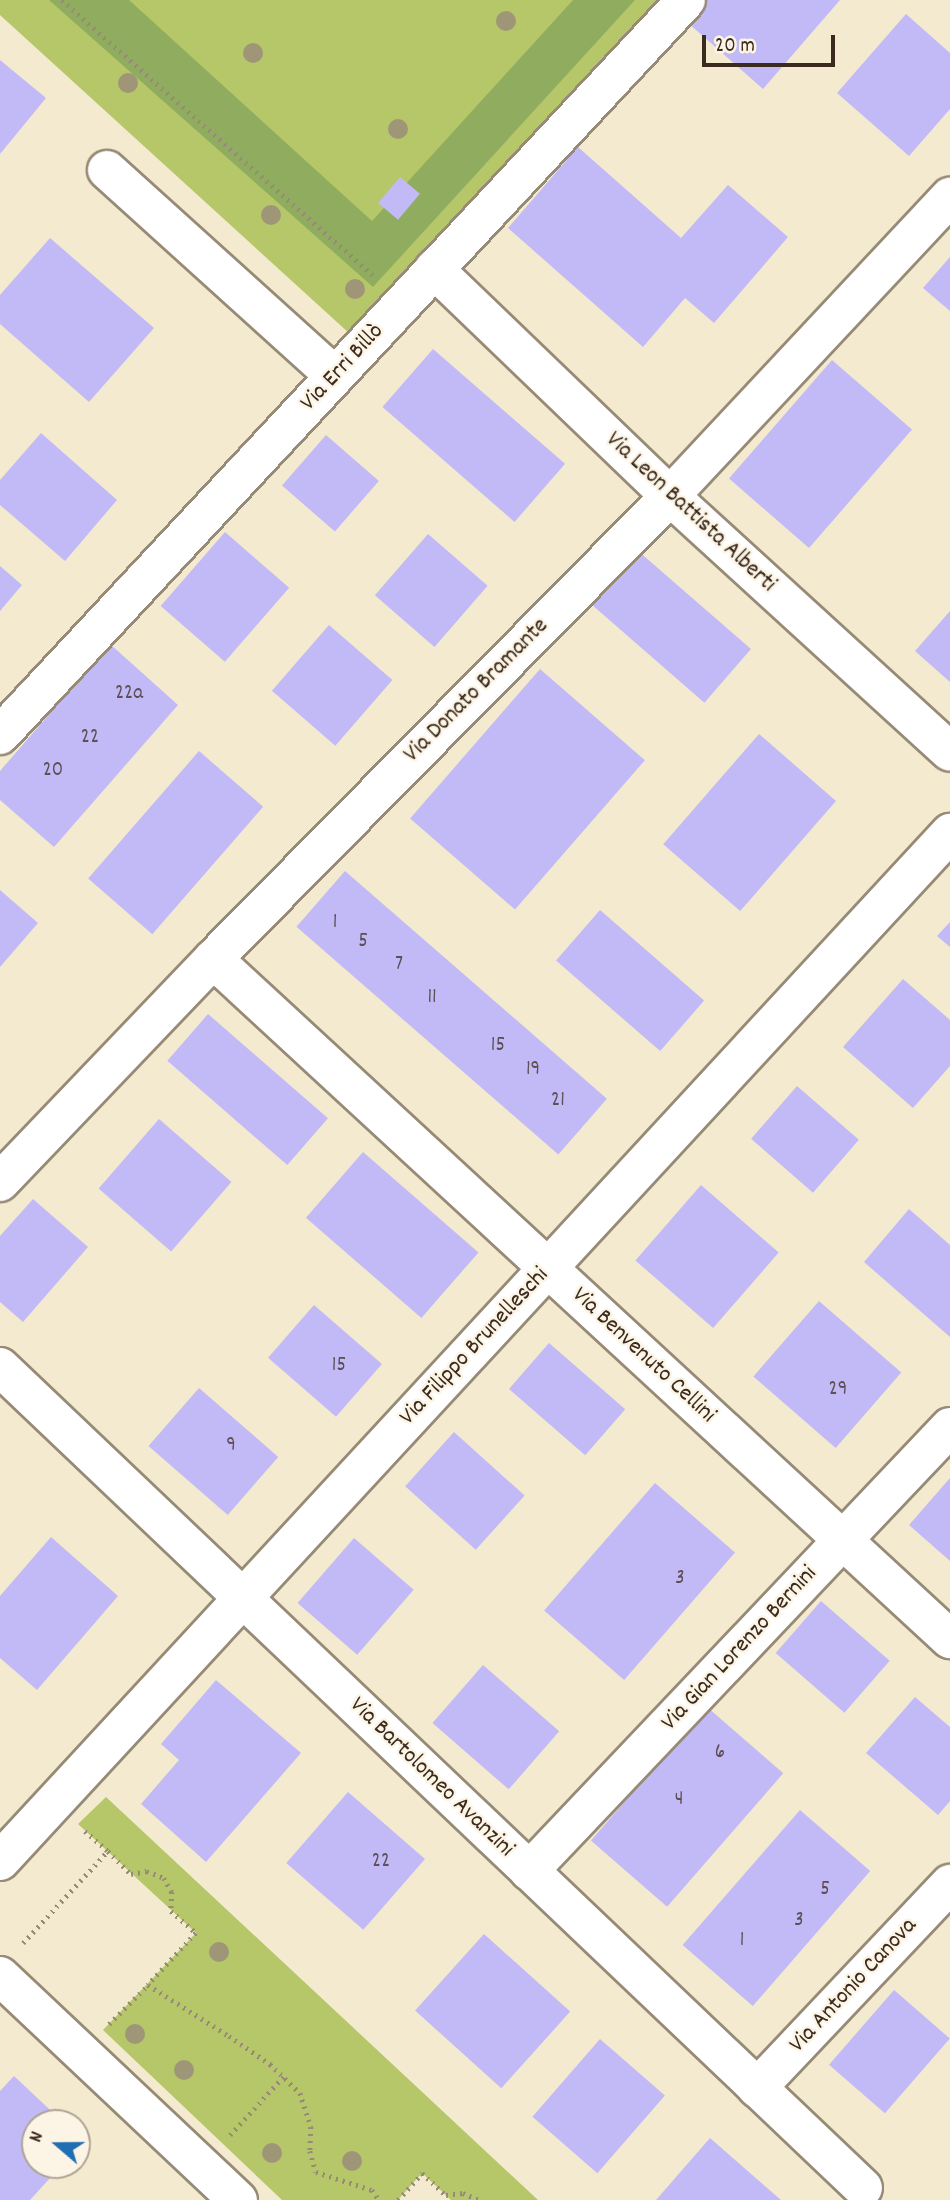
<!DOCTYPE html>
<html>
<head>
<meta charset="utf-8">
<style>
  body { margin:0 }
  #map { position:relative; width:950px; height:2200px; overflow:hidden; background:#f3eacf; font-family:Dekko,sans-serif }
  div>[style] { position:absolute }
  .green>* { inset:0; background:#b6c76a }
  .forest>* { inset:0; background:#90ac5e }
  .building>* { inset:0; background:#c2baf7; transform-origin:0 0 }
  .path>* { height:4.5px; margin-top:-2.25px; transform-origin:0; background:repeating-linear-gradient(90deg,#978a76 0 2px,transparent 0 7px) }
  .roads { filter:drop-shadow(2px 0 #978a76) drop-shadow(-2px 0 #978a76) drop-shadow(0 2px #978a76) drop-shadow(0 -2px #978a76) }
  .minor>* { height:38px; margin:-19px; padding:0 19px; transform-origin:19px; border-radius:19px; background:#fff }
  .trees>* { width:20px; height:20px; margin:-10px; border-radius:50%; background:#9f9678 }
  span { translate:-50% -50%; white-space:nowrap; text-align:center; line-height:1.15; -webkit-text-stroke:5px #fcf5e5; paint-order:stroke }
  .number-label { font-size:21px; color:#5d4e54 }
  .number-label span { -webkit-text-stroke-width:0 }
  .street-label { font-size:24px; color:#3b2a1e }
  .north { position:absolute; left:21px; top:2109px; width:70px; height:70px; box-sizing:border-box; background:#fcf5e5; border:2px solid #afa495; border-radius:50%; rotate:290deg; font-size:19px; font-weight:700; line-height:28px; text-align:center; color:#3b2a1e }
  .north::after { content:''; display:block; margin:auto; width:24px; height:32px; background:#1f6fb2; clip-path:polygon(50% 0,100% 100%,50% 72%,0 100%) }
  .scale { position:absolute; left:702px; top:35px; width:133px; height:32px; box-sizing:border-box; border:4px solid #3b2a1e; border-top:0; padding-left:9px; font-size:21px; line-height:24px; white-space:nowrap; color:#3b2a1e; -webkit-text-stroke:5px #fcf5e5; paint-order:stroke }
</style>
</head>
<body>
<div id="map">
  <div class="green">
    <div style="clip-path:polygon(0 0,672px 0,361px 344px,0 15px)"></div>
    <div style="clip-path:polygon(106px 1797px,538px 2200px,451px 2200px,422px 2173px,398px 2200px,282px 2200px,103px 2030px,196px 1933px,78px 1824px)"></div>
  </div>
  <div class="forest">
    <div style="clip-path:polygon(49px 0,129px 0,372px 221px,573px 0,635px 0,373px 287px)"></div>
  </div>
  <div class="building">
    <div style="clip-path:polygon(706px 0,840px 0,763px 89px,687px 22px)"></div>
    <div style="clip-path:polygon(906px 14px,950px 53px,950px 109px,909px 156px,837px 93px)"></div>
    <div style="clip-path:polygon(0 60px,46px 98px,0 154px)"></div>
    <div style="clip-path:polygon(578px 147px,681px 238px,728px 185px,788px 237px,714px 323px,685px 298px,643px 347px,508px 228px)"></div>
    <div style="left:400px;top:177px;width:26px;height:34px;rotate:40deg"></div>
    <div style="clip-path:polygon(50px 238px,154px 328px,89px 402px,0 324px,0 295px)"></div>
    <div style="clip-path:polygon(950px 257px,950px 311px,923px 288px)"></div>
    <div style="left:433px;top:349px;width:175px;height:77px;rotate:41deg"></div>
    <div style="left:832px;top:360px;width:106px;height:157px;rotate:41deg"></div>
    <div style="clip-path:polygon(41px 433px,117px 500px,65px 561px,0 505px,0 480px)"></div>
    <div style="left:326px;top:435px;width:70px;height:67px;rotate:41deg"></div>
    <div style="left:225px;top:532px;width:85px;height:98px;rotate:41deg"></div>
    <div style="left:428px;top:534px;width:79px;height:81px;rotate:41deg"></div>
    <div style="left:637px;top:550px;width:151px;height:71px;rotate:41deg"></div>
    <div style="clip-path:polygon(0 566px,22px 585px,0 611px)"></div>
    <div style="clip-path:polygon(950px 611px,950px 682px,915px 651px)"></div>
    <div style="left:329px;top:625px;width:84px;height:87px;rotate:41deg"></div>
    <div style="clip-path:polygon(110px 644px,178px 705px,54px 847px,0 800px,0 771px)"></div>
    <div style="left:540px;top:669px;width:139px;height:198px;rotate:41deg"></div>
    <div style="left:759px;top:734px;width:102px;height:146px;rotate:41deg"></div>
    <div style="left:199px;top:751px;width:85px;height:169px;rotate:41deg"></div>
    <div style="left:345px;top:871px;width:347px;height:74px;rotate:41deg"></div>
    <div style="clip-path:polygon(0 890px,38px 923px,0 967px)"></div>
    <div style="left:600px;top:910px;width:138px;height:67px;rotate:41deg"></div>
    <div style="clip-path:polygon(950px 922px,950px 947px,937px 936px)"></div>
    <div style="clip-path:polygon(903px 979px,950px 1020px,950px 1066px,913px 1108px,843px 1047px)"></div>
    <div style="left:208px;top:1014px;width:159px;height:62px;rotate:41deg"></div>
    <div style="left:797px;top:1086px;width:82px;height:70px;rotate:41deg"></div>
    <div style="left:159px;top:1119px;width:96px;height:92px;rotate:41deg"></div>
    <div style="left:363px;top:1152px;width:153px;height:87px;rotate:41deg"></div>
    <div style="left:701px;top:1185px;width:103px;height:100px;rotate:41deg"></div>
    <div style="clip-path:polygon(33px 1199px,88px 1247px,23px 1322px,0 1302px,0 1236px)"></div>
    <div style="clip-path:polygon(909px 1209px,950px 1245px,950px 1337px,864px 1262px)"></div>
    <div style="left:819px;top:1301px;width:109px;height:100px;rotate:41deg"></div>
    <div style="left:314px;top:1305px;width:90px;height:70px;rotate:41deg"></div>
    <div style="left:549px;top:1343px;width:101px;height:61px;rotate:41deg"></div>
    <div style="left:199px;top:1388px;width:105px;height:77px;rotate:41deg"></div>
    <div style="left:454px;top:1432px;width:95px;height:73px;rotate:42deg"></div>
    <div style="clip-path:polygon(950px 1478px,950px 1561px,909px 1525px)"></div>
    <div style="left:655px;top:1483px;width:106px;height:169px;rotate:41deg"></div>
    <div style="clip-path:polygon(51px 1537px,118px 1596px,37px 1690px,0 1658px,0 1596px)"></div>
    <div style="left:354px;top:1538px;width:79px;height:86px;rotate:41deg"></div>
    <div style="left:821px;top:1601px;width:91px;height:69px;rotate:41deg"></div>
    <div style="left:483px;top:1665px;width:101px;height:77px;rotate:41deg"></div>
    <div style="clip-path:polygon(216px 1680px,301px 1753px,206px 1862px,141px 1804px,179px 1760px,161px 1744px)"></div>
    <div style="clip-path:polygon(915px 1697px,950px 1727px,950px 1801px,938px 1815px,866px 1753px)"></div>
    <div style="left:707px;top:1707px;width:101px;height:177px;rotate:41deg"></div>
    <div style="left:348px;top:1792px;width:102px;height:94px;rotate:41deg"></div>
    <div style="left:800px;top:1810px;width:93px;height:179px;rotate:41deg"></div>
    <div style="left:484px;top:1934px;width:116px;height:103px;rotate:42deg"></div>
    <div style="left:894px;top:1990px;width:74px;height:99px;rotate:41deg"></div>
    <div style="left:600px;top:2039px;width:86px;height:103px;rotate:41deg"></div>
    <div style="clip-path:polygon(14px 2076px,64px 2123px,35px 2123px,35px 2165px,62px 2165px,30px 2200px,0 2200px,0 2091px)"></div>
    <div style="clip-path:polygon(710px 2138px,781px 2200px,656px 2200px)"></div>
  </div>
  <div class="path">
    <div style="left:62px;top:0;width:415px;rotate:41.5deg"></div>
    <div style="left:85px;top:1831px;width:30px;rotate:41deg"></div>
    <div style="left:23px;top:1943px;width:125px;rotate:-47.3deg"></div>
    <div style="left:108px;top:1851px;width:33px;rotate:45deg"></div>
    <div style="left:131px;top:1874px;width:16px;rotate:-11deg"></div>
    <div style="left:147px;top:1871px;width:18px;rotate:22deg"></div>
    <div style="left:164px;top:1878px;width:16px;rotate:60deg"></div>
    <div style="left:172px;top:1892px;width:19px;rotate:93deg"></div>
    <div style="left:171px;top:1911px;width:33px;rotate:41deg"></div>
    <div style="left:196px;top:1933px;width:71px;rotate:132.7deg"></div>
    <div style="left:109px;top:2024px;width:55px;rotate:-45deg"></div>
    <div style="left:148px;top:1985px;width:96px;rotate:32.2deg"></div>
    <div style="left:229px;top:2036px;width:50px;rotate:34.3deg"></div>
    <div style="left:270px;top:2064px;width:42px;rotate:44deg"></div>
    <div style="left:300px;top:2093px;width:36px;rotate:72deg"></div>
    <div style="left:311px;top:2127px;width:24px;rotate:92deg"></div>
    <div style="left:310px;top:2151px;width:22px;rotate:74deg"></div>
    <div style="left:316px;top:2172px;width:59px;rotate:17.8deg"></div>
    <div style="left:372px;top:2190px;width:12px;rotate:55deg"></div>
    <div style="left:230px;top:2135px;width:79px;rotate:-47.6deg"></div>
    <div style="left:398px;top:2200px;width:36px;rotate:-48deg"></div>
    <div style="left:422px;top:2173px;width:33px;rotate:43deg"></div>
    <div style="left:446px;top:2195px;width:17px;rotate:-7deg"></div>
    <div style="left:463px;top:2193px;width:17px;rotate:24deg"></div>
  </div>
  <div class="roads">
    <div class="minor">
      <div style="left:107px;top:170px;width:307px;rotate:42.1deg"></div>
      <div style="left:434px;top:269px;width:327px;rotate:43.9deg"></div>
      <div style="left:670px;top:496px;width:379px;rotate:42.4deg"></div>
      <div style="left:0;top:735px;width:1005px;rotate:-46.97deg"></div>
      <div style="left:213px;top:959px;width:1003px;rotate:42.7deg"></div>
      <div style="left:0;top:1182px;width:308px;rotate:-46.3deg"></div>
      <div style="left:213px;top:959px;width:651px;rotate:-45.37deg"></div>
      <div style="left:670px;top:496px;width:410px;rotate:-46.9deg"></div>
      <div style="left:0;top:1367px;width:1191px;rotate:43.57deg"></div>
      <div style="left:0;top:1861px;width:1400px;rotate:-47.26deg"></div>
      <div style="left:529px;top:1871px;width:612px;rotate:-46.52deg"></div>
      <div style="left:0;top:1976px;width:327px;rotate:43.3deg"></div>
      <div style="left:757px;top:2088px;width:281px;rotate:-46.6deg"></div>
    </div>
  </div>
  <div class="trees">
    <div style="left:506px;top:21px"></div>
    <div style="left:253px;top:53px"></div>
    <div style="left:128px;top:83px"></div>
    <div style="left:398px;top:129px"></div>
    <div style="left:271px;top:215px"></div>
    <div style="left:355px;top:289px"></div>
    <div style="left:219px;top:1952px"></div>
    <div style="left:135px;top:2034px"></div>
    <div style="left:184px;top:2070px"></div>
    <div style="left:272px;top:2153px"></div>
    <div style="left:352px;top:2161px"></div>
  </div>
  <div class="number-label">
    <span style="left:129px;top:694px">22a</span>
    <span style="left:90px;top:738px">22</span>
    <span style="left:53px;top:771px">20</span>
    <span style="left:335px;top:923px">1</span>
    <span style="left:363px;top:942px">5</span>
    <span style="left:399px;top:965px">7</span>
    <span style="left:432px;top:998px">11</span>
    <span style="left:498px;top:1046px">15</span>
    <span style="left:533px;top:1070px">19</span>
    <span style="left:558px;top:1101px">21</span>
    <span style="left:339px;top:1366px">15</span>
    <span style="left:838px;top:1390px">29</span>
    <span style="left:231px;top:1446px">9</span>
    <span style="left:680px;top:1579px">3</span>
    <span style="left:720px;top:1753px">6</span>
    <span style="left:679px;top:1800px">4</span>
    <span style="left:381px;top:1862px">22</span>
    <span style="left:825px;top:1890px">5</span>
    <span style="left:799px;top:1921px">3</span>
    <span style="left:742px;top:1941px">1</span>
  </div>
  <div class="street-label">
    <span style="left:343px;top:368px;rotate:-47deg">Via Erri Billò</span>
    <span style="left:690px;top:513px;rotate:43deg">Via Leon Battista Alberti</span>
    <span style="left:477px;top:691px;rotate:-45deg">Via Donato Bramante</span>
    <span style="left:475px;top:1347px;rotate:-47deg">Via Filippo Brunelleschi</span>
    <span style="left:643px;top:1356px;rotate:43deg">Via Benvenuto Cellini</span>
    <span style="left:740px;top:1649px;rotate:-47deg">Via Gian Lorenzo Bernini</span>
    <span style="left:431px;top:1778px;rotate:44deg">Via Bartolomeo Avanzini</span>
    <span style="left:854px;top:1986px;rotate:-47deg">Via Antonio Canova</span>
  </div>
  <div class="north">N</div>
  <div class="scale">20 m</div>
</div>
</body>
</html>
